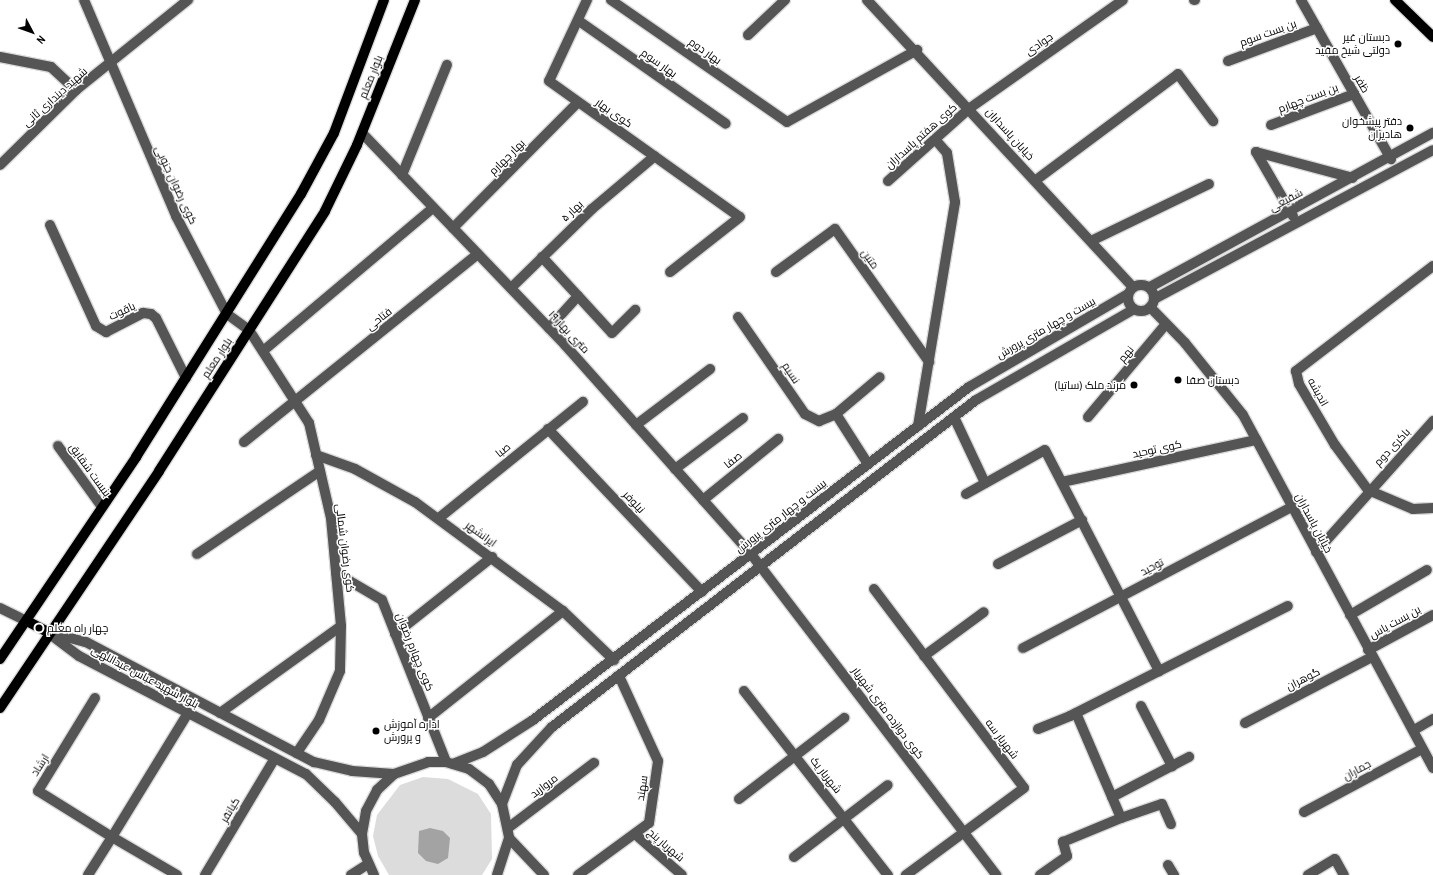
<!DOCTYPE html>
<html>
<head>
<meta charset="utf-8">
<style>
  body { margin:0 }
  #map { position:relative; width:1433px; height:875px; overflow:hidden; background:#fff; font-family:"Archivo Narrow",Cairo,sans-serif }
  div>[style] { position:absolute }
  .green>* { inset:0; background:#dcdcdc }
  .water>* { inset:0; background:#a3a3a3 }
  .roads { filter:drop-shadow(1px 0 #dbdbdb) drop-shadow(-1px 0 #dbdbdb) drop-shadow(0 1px #dbdbdb) drop-shadow(0 -1px #dbdbdb) }
  .minor>* { height:10px; margin:-5px; padding:0 5px; transform-origin:5px; border-radius:5px; background:#555 }
  .minor>.ring { margin:-5px; padding:0; box-sizing:content-box; background:none; border:10px solid #555; border-radius:50% }
  .major>* { height:10px; margin:-5px; padding:0 5px; transform-origin:5px; border-radius:5px; background:#000 }
  .dots>* { width:11px; height:11px; translate:-50% -50%; box-sizing:border-box; border:2px solid #fff; border-radius:50% }
  span { translate:-50% -50%; white-space:nowrap; text-align:center; line-height:1.15; -webkit-text-stroke:3px #fff; paint-order:stroke }
  .street-label { font-size:11px; color:#000 }
  .poi-label { font-size:11px; color:#000 }
  .right { translate:-100% -50%; text-align:right }
  .left { translate:0 -50%; text-align:left }
  .north { position:absolute; left:12px; top:12px; width:40px; height:40px; -webkit-text-stroke:3px #fff; paint-order:stroke; rotate:131deg; font-size:11px; font-weight:700; line-height:16px; text-align:center; color:#000 }
  .north::after { content:''; display:block; margin:auto; width:14px; height:18px; background:#000; clip-path:polygon(50% 0,100% 100%,50% 72%,0 100%) }
</style>
</head>
<body>
<div id="map">
  <div class="green">
    <div style="clip-path:polygon(423px 777px,448px 779px,478px 794px,491px 814px,492px 859px,482px 875px,389px 875px,378px 856px,373px 836px,377px 815px,400px 785px)"></div>
  </div>
  <div class="water">
    <div style="clip-path:polygon(430px 828px,443px 831px,450px 838px,448px 858px,438px 864px,426px 861px,418px 853px,419px 831px)"></div>
  </div>
  <div class="roads">
    <div class="minor">
      <div style="left:84px;top:0;width:235px;rotate:66.9deg"></div>
      <div style="left:176px;top:216px;width:110px;rotate:62.5deg"></div>
      <div style="left:227px;top:314px;width:27px;rotate:36deg"></div>
      <div style="left:249px;top:330px;width:111px;rotate:57.2deg"></div>
      <div style="left:309px;top:423px;width:98px;rotate:77deg"></div>
      <div style="left:331px;top:518px;width:108px;rotate:84.7deg"></div>
      <div style="left:341px;top:626px;width:45px;rotate:91.3deg"></div>
      <div style="left:340px;top:671px;width:53px;rotate:113.2deg"></div>
      <div style="left:319px;top:720px;width:40px;rotate:124deg"></div>
      <div style="left:587px;top:0;width:89px;rotate:115.1deg"></div>
      <div style="left:549px;top:81px;width:234px;rotate:35.5deg"></div>
      <div style="left:740px;top:217px;width:89px;rotate:141.8deg"></div>
      <div style="left:611px;top:0;width:214px;rotate:34.7deg"></div>
      <div style="left:787px;top:122px;width:149px;rotate:-29deg"></div>
      <div style="left:867px;top:0;width:391px;rotate:47.2deg"></div>
      <div style="left:1194px;top:0;width:1px"></div>
      <div style="left:1301px;top:0;width:183px;rotate:60.5deg"></div>
      <div style="left:579px;top:21px;width:179px;rotate:35deg"></div>
      <div style="left:748px;top:35px;width:51px;rotate:-43.4deg"></div>
      <div style="left:0;top:57px;width:52px;rotate:11.1deg"></div>
      <div style="left:51px;top:67px;width:34px;rotate:43deg"></div>
      <div style="left:1228px;top:61px;width:95px;rotate:-20.3deg"></div>
      <div style="left:1271px;top:125px;width:89px;rotate:-20.5deg"></div>
      <div style="left:362px;top:133px;width:294px;rotate:46.2deg"></div>
      <div style="left:565px;top:345px;width:280px;rotate:48.3deg"></div>
      <div style="left:751px;top:554px;width:404px;rotate:52.6deg"></div>
      <div style="left:0;top:165px;width:107px;rotate:-44.6deg"></div>
      <div style="left:76px;top:90px;width:144px;rotate:-38.8deg"></div>
      <div style="left:402px;top:175px;width:119px;rotate:-67.8deg"></div>
      <div style="left:1036px;top:180px;width:177px;rotate:-36.7deg"></div>
      <div style="left:1178px;top:74px;width:59px;rotate:53.3deg"></div>
      <div style="left:888px;top:181px;width:110px;rotate:-41.7deg"></div>
      <div style="left:970px;top:108px;width:187px;rotate:-35.2deg"></div>
      <div style="left:1293px;top:216px;width:74px;rotate:-120deg"></div>
      <div style="left:1256px;top:152px;width:100px;rotate:15deg"></div>
      <div style="left:50px;top:225px;width:111px;rotate:65.5deg"></div>
      <div style="left:96px;top:326px;width:12px;rotate:31deg"></div>
      <div style="left:106px;top:332px;width:42px;rotate:-27.2deg"></div>
      <div style="left:143px;top:313px;width:8px;rotate:7deg"></div>
      <div style="left:151px;top:314px;width:6px;rotate:39deg"></div>
      <div style="left:156px;top:318px;width:67px;rotate:63.4deg"></div>
      <div style="left:453px;top:228px;width:177px;rotate:-45.2deg"></div>
      <div style="left:1091px;top:241px;width:131px;rotate:-25.8deg"></div>
      <div style="left:542px;top:257px;width:53px;rotate:47.3deg"></div>
      <div style="left:1433px;top:266px;width:173px;rotate:142.5deg"></div>
      <div style="left:1296px;top:371px;width:13px;rotate:77deg"></div>
      <div style="left:1299px;top:384px;width:71px;rotate:59.5deg"></div>
      <div style="left:1335px;top:445px;width:56px;rotate:53.7deg"></div>
      <div style="left:1368px;top:490px;width:49px;rotate:22.9deg"></div>
      <div style="left:1413px;top:509px;width:20px;rotate:-3deg"></div>
      <div style="left:776px;top:272px;width:73px;rotate:-36.1deg"></div>
      <div style="left:835px;top:229px;width:163px;rotate:54.7deg"></div>
      <div class="ring" style="left:1128px;top:285px;width:16px;height:16px"></div>
      <div style="left:1150px;top:287px;width:322px;rotate:-28.6deg"></div>
      <div style="left:511px;top:288px;width:113px;rotate:-44.3deg"></div>
      <div style="left:592px;top:209px;width:82px;rotate:-40.1deg"></div>
      <div style="left:1154px;top:299px;width:316px;rotate:-28.1deg"></div>
      <div style="left:1150px;top:307px;width:50px;rotate:45.8deg"></div>
      <div style="left:1185px;top:343px;width:92px;rotate:51.1deg"></div>
      <div style="left:1243px;top:415px;width:401px;rotate:61.7deg"></div>
      <div style="left:738px;top:317px;width:118px;rotate:55.4deg"></div>
      <div style="left:805px;top:414px;width:16px;rotate:27deg"></div>
      <div style="left:819px;top:421px;width:18px;rotate:-22deg"></div>
      <div style="left:836px;top:414px;width:57px;rotate:-40.1deg"></div>
      <div style="left:549px;top:328px;width:43px;rotate:-47.8deg"></div>
      <div style="left:578px;top:296px;width:50px;rotate:47.4deg"></div>
      <div style="left:612px;top:333px;width:33px;rotate:-45deg"></div>
      <div style="left:263px;top:351px;width:222px;rotate:-40.1deg"></div>
      <div style="left:836px;top:414px;width:59px;rotate:57.4deg"></div>
      <div style="left:954px;top:417px;width:73px;rotate:64.8deg"></div>
      <div style="left:1088px;top:417px;width:121px;rotate:-50deg"></div>
      <div style="left:636px;top:425px;width:93px;rotate:-37.1deg"></div>
      <div style="left:918px;top:426px;width:227px;rotate:-80.6deg"></div>
      <div style="left:955px;top:202px;width:50px;rotate:-99.3deg"></div>
      <div style="left:947px;top:153px;width:18px;rotate:-131deg"></div>
      <div style="left:548px;top:429px;width:224px;rotate:46.6deg"></div>
      <div style="left:244px;top:442px;width:300px;rotate:-38.8deg"></div>
      <div style="left:58px;top:446px;width:75px;rotate:54.2deg"></div>
      <div style="left:316px;top:455px;width:41px;rotate:19.7deg"></div>
      <div style="left:355px;top:469px;width:68px;rotate:28.8deg"></div>
      <div style="left:415px;top:502px;width:184px;rotate:36.4deg"></div>
      <div style="left:563px;top:611px;width:71px;rotate:43.9deg"></div>
      <div style="left:675px;top:469px;width:85px;rotate:-36.9deg"></div>
      <div style="left:1062px;top:482px;width:199px;rotate:-12.2deg"></div>
      <div style="left:966px;top:494px;width:90px;rotate:-29.1deg"></div>
      <div style="left:1045px;top:450px;width:249px;rotate:62.7deg"></div>
      <div style="left:703px;top:500px;width:97px;rotate:-39.1deg"></div>
      <div style="left:439px;top:518px;width:185px;rotate:-38.9deg"></div>
      <div style="left:1316px;top:552px;width:176px;rotate:-48.2deg"></div>
      <div style="left:197px;top:554px;width:148px;rotate:-34deg"></div>
      <div style="left:998px;top:564px;width:95px;rotate:-27.6deg"></div>
      <div style="left:336px;top:573px;width:53px;rotate:30.4deg"></div>
      <div style="left:382px;top:600px;width:174px;rotate:68.4deg"></div>
      <div style="left:874px;top:589px;width:249px;rotate:53deg"></div>
      <div style="left:1024px;top:788px;width:147px;rotate:143.6deg"></div>
      <div style="left:0;top:608px;width:30px;rotate:26deg"></div>
      <div style="left:1350px;top:615px;width:89px;rotate:-30.3deg"></div>
      <div style="left:48px;top:632px;width:39px;rotate:15deg"></div>
      <div style="left:86px;top:642px;width:258px;rotate:27.8deg"></div>
      <div style="left:314px;top:762px;width:39px;rotate:13deg"></div>
      <div style="left:352px;top:771px;width:42px;rotate:4.1deg"></div>
      <div style="left:395px;top:634px;width:124px;rotate:-38.4deg"></div>
      <div style="left:51px;top:635px;width:35px;rotate:37deg"></div>
      <div style="left:79px;top:656px;width:256px;rotate:27.5deg"></div>
      <div style="left:306px;top:774px;width:40px;rotate:44deg"></div>
      <div style="left:335px;top:802px;width:42px;rotate:49.8deg"></div>
      <div style="left:1023px;top:648px;width:304px;rotate:-27.7deg"></div>
      <div style="left:1368px;top:650px;width:74px;rotate:-28.3deg"></div>
      <div style="left:924px;top:656px;width:74px;rotate:-36.3deg"></div>
      <div style="left:744px;top:691px;width:234px;rotate:52deg"></div>
      <div style="left:1141px;top:706px;width:68px;rotate:62.7deg"></div>
      <div style="left:220px;top:713px;width:149px;rotate:-35.7deg"></div>
      <div style="left:1076px;top:713px;width:114px;rotate:66.8deg"></div>
      <div style="left:428px;top:718px;width:172px;rotate:-38.4deg"></div>
      <div style="left:1245px;top:723px;width:143px;rotate:-27.5deg"></div>
      <div style="left:1038px;top:729px;width:35px;rotate:-22deg"></div>
      <div style="left:1070px;top:716px;width:244px;rotate:-26.8deg"></div>
      <div style="left:1414px;top:730px;width:22px;rotate:-30deg"></div>
      <div style="left:453px;top:764px;width:32px;rotate:-22deg"></div>
      <div style="left:483px;top:752px;width:59px;rotate:-32.6deg"></div>
      <div style="left:533px;top:720px;width:549px;rotate:-37.37deg"></div>
      <div style="left:969px;top:387px;width:184px;rotate:-30.3deg"></div>
      <div style="left:1112px;top:797px;width:87px;rotate:-27.5deg"></div>
      <div style="left:739px;top:799px;width:133px;rotate:-37.6deg"></div>
      <div style="left:502px;top:804px;width:42px;rotate:-69deg"></div>
      <div style="left:517px;top:765px;width:52px;rotate:-47.4deg"></div>
      <div style="left:552px;top:727px;width:535px;rotate:-37.64deg"></div>
      <div style="left:976px;top:400px;width:182px;rotate:-29.9deg"></div>
      <div style="left:1304px;top:812px;width:134px;rotate:-28.1deg"></div>
      <div style="left:508px;top:828px;width:108px;rotate:-37.1deg"></div>
      <div style="left:635px;top:834px;width:62px;rotate:41.1deg"></div>
      <div style="left:509px;top:838px;width:51px;rotate:46.6deg"></div>
      <div style="left:794px;top:857px;width:118px;rotate:-37.5deg"></div>
      <div style="left:1168px;top:865px;width:12px;rotate:59deg"></div>
      <div style="left:88px;top:875px;width:45px;rotate:-57.7deg"></div>
      <div style="left:112px;top:837px;width:87px;rotate:-148.1deg"></div>
      <div style="left:38px;top:791px;width:109px;rotate:-58.5deg"></div>
      <div style="left:177px;top:875px;width:75px;rotate:-149.7deg"></div>
      <div style="left:112px;top:837px;width:145px;rotate:-58.5deg"></div>
      <div style="left:205px;top:875px;width:136px;rotate:-59.1deg"></div>
      <div style="left:351px;top:875px;width:20px;rotate:-33deg"></div>
      <div style="left:374px;top:875px;width:24px;rotate:-114deg"></div>
      <div style="left:364px;top:853px;width:19px;rotate:-96deg"></div>
      <div style="left:362px;top:834px;width:23px;rotate:-80deg"></div>
      <div style="left:366px;top:811px;width:24px;rotate:-62deg"></div>
      <div style="left:377px;top:790px;width:23px;rotate:-43deg"></div>
      <div style="left:394px;top:774px;width:36px;rotate:-19deg"></div>
      <div style="left:428px;top:762px;width:18px"></div>
      <div style="left:446px;top:762px;width:24px;rotate:17deg"></div>
      <div style="left:469px;top:769px;width:25px;rotate:37deg"></div>
      <div style="left:489px;top:784px;width:24px;rotate:57deg"></div>
      <div style="left:502px;top:804px;width:35px;rotate:78deg"></div>
      <div style="left:509px;top:838px;width:39px;rotate:108deg"></div>
      <div style="left:578px;top:875px;width:88px;rotate:-36.2deg"></div>
      <div style="left:649px;top:823px;width:63px;rotate:-81.7deg"></div>
      <div style="left:658px;top:761px;width:94px;rotate:-114.6deg"></div>
      <div style="left:1040px;top:875px;width:33px;rotate:-35deg"></div>
      <div style="left:1067px;top:856px;width:15px;rotate:-106deg"></div>
      <div style="left:1063px;top:842px;width:63px;rotate:-22.5deg"></div>
      <div style="left:1121px;top:818px;width:43px;rotate:-18.9deg"></div>
      <div style="left:1162px;top:804px;width:22px;rotate:66deg"></div>
      <div style="left:1308px;top:875px;width:31px;rotate:-31deg"></div>
      <div style="left:1335px;top:859px;width:18px;rotate:61deg"></div>
    </div>
    <div class="major">
      <div style="left:1395px;top:0;width:53px;rotate:44.2deg"></div>
      <div style="left:27px;top:621px;width:24px;rotate:28deg"></div>
      <div style="left:0;top:659px;width:244px;rotate:-56deg"></div>
      <div style="left:136px;top:457px;width:310px;rotate:-57.9deg"></div>
      <div style="left:301px;top:194px;width:69px;rotate:-61.6deg"></div>
      <div style="left:334px;top:133px;width:142px;rotate:-69.4deg"></div>
      <div style="left:0;top:708px;width:285px;rotate:-56.1deg"></div>
      <div style="left:159px;top:471px;width:308px;rotate:-57.4deg"></div>
      <div style="left:325px;top:211px;width:73px;rotate:-64.1deg"></div>
      <div style="left:357px;top:145px;width:156px;rotate:-68.2deg"></div>
    </div>
  </div>
  <div class="dots">
    <div style="left:1398px;top:44px;background:#000"></div>
    <div style="left:1410px;top:128px;background:#000"></div>
    <div style="left:1178px;top:380px;background:#000"></div>
    <div style="left:1134px;top:385px;background:#000"></div>
    <div style="left:39px;top:628px;background:#000"></div>
    <div style="left:376px;top:731px;background:#000"></div>
  </div>
  <div class="street-label">
    <span style="left:1268px;top:33px;rotate:-20deg">بن بست سوم</span>
    <span style="left:1039px;top:44px;rotate:-35deg">جوادی</span>
    <span style="left:705px;top:51px;rotate:35deg">بهار دوم</span>
    <span style="left:659px;top:63px;rotate:35deg">بهار سوم</span>
    <span style="left:371px;top:77px;rotate:-68deg">بلوار معلم</span>
    <span style="left:1362px;top:84px;rotate:60deg">ظفر</span>
    <span style="left:55px;top:97px;rotate:-42deg">شهید دینداری ثانی</span>
    <span style="left:1308px;top:98px;rotate:-21deg">بن بست چهارم</span>
    <span style="left:614px;top:113px;rotate:35deg">کوی بهار</span>
    <span style="left:1010px;top:134px;rotate:48deg">خیابان پاسداران</span>
    <span style="left:921px;top:136px;rotate:-42deg">کوی هفتم پاسداران</span>
    <span style="left:507px;top:157px;rotate:-45deg">بهار چهارم</span>
    <span style="left:176px;top:185px;rotate:65deg">کوی رضوان جنوبی</span>
    <span style="left:1286px;top:200px;rotate:-28deg">شفیعی</span>
    <span style="left:572px;top:211px;rotate:-44deg">بهار ۵</span>
    <span style="left:870px;top:259px;rotate:55deg">متین</span>
    <span style="left:122px;top:311px;rotate:-25deg">یاقوت</span>
    <span style="left:379px;top:319px;rotate:-39deg">فتاحی</span>
    <span style="left:1046px;top:328px;rotate:-30deg">بیست و چهار متری پرورش</span>
    <span style="left:569px;top:332px;rotate:47deg">۱۹ متری بهار</span>
    <span style="left:1126px;top:354px;rotate:-50deg">نهم</span>
    <span style="left:217px;top:358px;rotate:-57deg">بلوار معلم</span>
    <span style="left:791px;top:373px;rotate:56deg">نسیم</span>
    <span style="left:1318px;top:392px;rotate:61deg">اندیشه</span>
    <span style="left:1392px;top:447px;rotate:-47deg">باکری دوم</span>
    <span style="left:1157px;top:449px;rotate:-12deg">کوی توحید</span>
    <span style="left:503px;top:450px;rotate:-39deg">صبا</span>
    <span style="left:733px;top:460px;rotate:-39deg">صفا</span>
    <span style="left:90px;top:470px;rotate:54deg">بنبست شقایق</span>
    <span style="left:634px;top:502px;rotate:47deg">نیلوفر</span>
    <span style="left:781px;top:516px;rotate:-38deg">بیست و چهار متری پرورش</span>
    <span style="left:1314px;top:523px;rotate:62deg">خیابان پاسداران</span>
    <span style="left:481px;top:534px;rotate:36deg">ایرانشهر</span>
    <span style="left:345px;top:548px;rotate:83deg">کوی رضوان شمالی</span>
    <span style="left:1152px;top:567px;rotate:-28deg">توحید</span>
    <span style="left:1395px;top:622px;rotate:-29deg">بن بست یاس</span>
    <span style="left:415px;top:652px;rotate:68deg">کوی چهارم رضوان</span>
    <span style="left:145px;top:677px;rotate:28deg">بلوار شهید عباس عبداللهی</span>
    <span style="left:1303px;top:679px;rotate:-27deg">گوهران</span>
    <span style="left:888px;top:713px;rotate:53deg">کوی دوازده متری شهریار</span>
    <span style="left:1002px;top:739px;rotate:53deg">شهریار سه</span>
    <span style="left:40px;top:765px;rotate:-58deg">ارشاد</span>
    <span style="left:1357px;top:770px;rotate:-28deg">جماران</span>
    <span style="left:826px;top:775px;rotate:52deg">شهریار یک</span>
    <span style="left:544px;top:786px;rotate:-37deg">مروارید</span>
    <span style="left:642px;top:788px;rotate:-82deg">سهند</span>
    <span style="left:230px;top:810px;rotate:-59deg">کیانفر</span>
    <span style="left:666px;top:845px;rotate:41deg">شهریار پنج</span>
  </div>
  <div class="poi-label">
    <span class="right" style="left:1390px;top:44px">دبستان غیر<br>دولتی شیخ مفید</span>
    <span class="right" style="left:1402px;top:128px">دفتر پیشخوان<br>هادیران</span>
    <span class="left" style="left:1186px;top:380px">دبستان صفا</span>
    <span class="right" style="left:1126px;top:385px">مرند ملک (ساتیا)</span>
    <span class="left" style="left:47px;top:628px">چهار راه معلم</span>
    <span class="left" style="left:384px;top:731px">اداره آموزش<br>و پرورش</span>
  </div>
  <div class="north">N</div>
</div>
</body>
</html>
